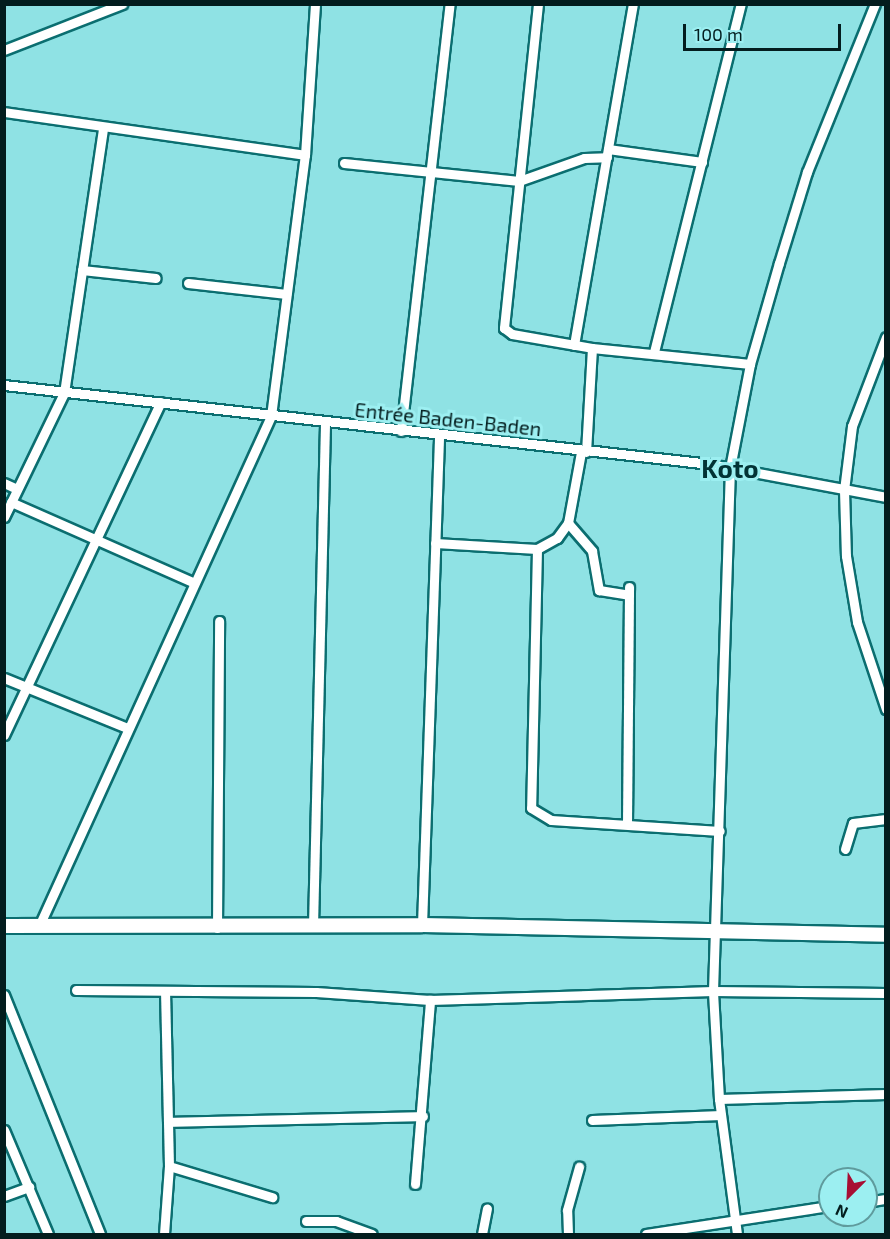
<!DOCTYPE html>
<html>
<head>
<meta charset="utf-8">
<style>
  body { margin:0 }
  #map { position:relative; width:890px; height:1239px; overflow:hidden; background:#8fe2e4; font-family:"Exo 2",sans-serif }
  div>[style] { position:absolute }
  .roads { filter:drop-shadow(2px 0 #0b6e70) drop-shadow(-2px 0 #0b6e70) drop-shadow(0 2px #0b6e70) drop-shadow(0 -2px #0b6e70) }
  .street>* { height:9px; margin:-4.5px; padding:0 4.5px; transform-origin:4.5px; border-radius:4.5px; background:#fff }
  .secondary>* { height:14px; margin:-7px; padding:0 7px; transform-origin:7px; border-radius:7px; background:#fff }
  span { translate:-50% -50%; white-space:nowrap; text-align:center; line-height:1.15; -webkit-text-stroke:6px #9ceff1; paint-order:stroke }
  .street-label { font-size:20px; color:#031d1e }
  .district-label { font-size:26px; color:#023335; font-weight:700 }
  .frame { position:absolute; inset:0; border:6px solid #031d1e; pointer-events:none }
  .north { position:absolute; left:818px; top:1167px; width:60px; height:60px; box-sizing:border-box; background:#9ceff1; border:2px solid #5f9b9d; border-radius:50%; rotate:204deg; font-size:16px; font-weight:700; line-height:24px; text-align:center; color:#031d1e }
  .north::after { content:''; display:block; margin:auto; width:21px; height:27px; background:#a70e33; clip-path:polygon(50% 0,100% 100%,50% 72%,0 100%) }
  .scale { position:absolute; left:683px; top:24px; width:158px; height:27px; box-sizing:border-box; border:3px solid #031d1e; border-top:0; padding-left:8px; font-size:18px; line-height:21px; white-space:nowrap; color:#031d1e; -webkit-text-stroke:4px #9ceff1; paint-order:stroke }
</style>
</head>
<body>
<div id="map">
  <div class="roads">
    <div class="street">
      <div style="left:538px;top:4px;width:326px;rotate:96deg"></div>
      <div style="left:504px;top:328px;width:10px;rotate:37deg"></div>
      <div style="left:512px;top:334px;width:81px;rotate:9.9deg"></div>
      <div style="left:592px;top:348px;width:159px;rotate:5.8deg"></div>
      <div style="left:4px;top:50px;width:127px;rotate:-21.3deg"></div>
      <div style="left:4px;top:112px;width:304px;rotate:8.1deg"></div>
      <div style="left:608px;top:149px;width:95px;rotate:7.9deg"></div>
      <div style="left:344px;top:163px;width:176px;rotate:5.9deg"></div>
      <div style="left:519px;top:181px;width:69px;rotate:-19.5deg"></div>
      <div style="left:584px;top:158px;width:23px;rotate:-2deg"></div>
      <div style="left:82px;top:270px;width:74px;rotate:6.2deg"></div>
      <div style="left:188px;top:283px;width:99px;rotate:6.4deg"></div>
      <div style="left:886px;top:337px;width:95px;rotate:110.9deg"></div>
      <div style="left:852px;top:426px;width:64px;rotate:97.1deg"></div>
      <div style="left:844px;top:490px;width:66px;rotate:88.3deg"></div>
      <div style="left:846px;top:556px;width:67px;rotate:80.5deg"></div>
      <div style="left:857px;top:622px;width:92px;rotate:71.6deg"></div>
      <div style="left:574px;top:345px;width:346px;rotate:-80.2deg"></div>
      <div style="left:654px;top:352px;width:359px;rotate:-76deg"></div>
      <div style="left:4px;top:385px;width:710px;rotate:6.38deg"></div>
      <div style="left:710px;top:464px;width:179px;rotate:10.6deg"></div>
      <div style="left:401px;top:431px;width:430px;rotate:-83.5deg"></div>
      <div style="left:586px;top:452px;width:104px;rotate:-86.7deg"></div>
      <div style="left:4px;top:483px;width:14px;rotate:25deg"></div>
      <div style="left:11px;top:502px;width:198px;rotate:23.8deg"></div>
      <div style="left:4px;top:517px;width:138px;rotate:-64.2deg"></div>
      <div style="left:64px;top:393px;width:268px;rotate:-81.6deg"></div>
      <div style="left:568px;top:523px;width:37px;rotate:49deg"></div>
      <div style="left:592px;top:551px;width:40px;rotate:80deg"></div>
      <div style="left:599px;top:590px;width:30px;rotate:9deg"></div>
      <div style="left:435px;top:543px;width:102px;rotate:3.4deg"></div>
      <div style="left:537px;top:549px;width:23px;rotate:-29deg"></div>
      <div style="left:557px;top:538px;width:19px;rotate:-54deg"></div>
      <div style="left:568px;top:523px;width:72px;rotate:-79.6deg"></div>
      <div style="left:537px;top:549px;width:259px;rotate:91.3deg"></div>
      <div style="left:531px;top:808px;width:23px;rotate:31deg"></div>
      <div style="left:551px;top:820px;width:169px;rotate:3.7deg"></div>
      <div style="left:4px;top:678px;width:133px;rotate:22.1deg"></div>
      <div style="left:4px;top:735px;width:368px;rotate:-64.8deg"></div>
      <div style="left:627px;top:823px;width:236px;rotate:-89.5deg"></div>
      <div style="left:845px;top:849px;width:27px;rotate:-73deg"></div>
      <div style="left:853px;top:823px;width:33px;rotate:-7deg"></div>
      <div style="left:422px;top:925px;width:491px;rotate:-88deg"></div>
      <div style="left:39px;top:926px;width:560px;rotate:-65.54deg"></div>
      <div style="left:271px;top:416px;width:263px;rotate:-82.6deg"></div>
      <div style="left:305px;top:155px;width:151px;rotate:-86.2deg"></div>
      <div style="left:313px;top:926px;width:502px;rotate:-88.63deg"></div>
      <div style="left:217px;top:928px;width:307px;rotate:-89.6deg"></div>
      <div style="left:76px;top:990px;width:240px;rotate:0.5deg"></div>
      <div style="left:316px;top:992px;width:114px;rotate:4deg"></div>
      <div style="left:430px;top:1000px;width:283px;rotate:-1.8deg"></div>
      <div style="left:713px;top:991px;width:173px;rotate:0.7deg"></div>
      <div style="left:4px;top:995px;width:258px;rotate:68.1deg"></div>
      <div style="left:719px;top:1099px;width:167px;rotate:-1.7deg"></div>
      <div style="left:592px;top:1120px;width:129px;rotate:-2.2deg"></div>
      <div style="left:168px;top:1122px;width:255px;rotate:-1.3deg"></div>
      <div style="left:4px;top:1130px;width:113px;rotate:67.1deg"></div>
      <div style="left:169px;top:1166px;width:108px;rotate:16.8deg"></div>
      <div style="left:415px;top:1184px;width:185px;rotate:-85.3deg"></div>
      <div style="left:4px;top:1196px;width:27px;rotate:-20deg"></div>
      <div style="left:866px;top:1202px;width:20px;rotate:-9deg"></div>
      <div style="left:306px;top:1221px;width:30px"></div>
      <div style="left:336px;top:1221px;width:38px;rotate:20deg"></div>
      <div style="left:164px;top:1234px;width:68px;rotate:-85.8deg"></div>
      <div style="left:169px;top:1166px;width:174px;rotate:-91.3deg"></div>
      <div style="left:482px;top:1234px;width:26px;rotate:-79deg"></div>
      <div style="left:568px;top:1234px;width:24px;rotate:-92deg"></div>
      <div style="left:567px;top:1210px;width:45px;rotate:-74.4deg"></div>
      <div style="left:646px;top:1234px;width:186px;rotate:-8.7deg"></div>
      <div style="left:737px;top:1234px;width:136px;rotate:-97.6deg"></div>
      <div style="left:719px;top:1099px;width:108px;rotate:-93.2deg"></div>
      <div style="left:713px;top:991px;width:523px;rotate:-88.14deg"></div>
      <div style="left:730px;top:468px;width:106px;rotate:-79.1deg"></div>
      <div style="left:750px;top:364px;width:105px;rotate:-74deg"></div>
      <div style="left:779px;top:263px;width:95px;rotate:-72.9deg"></div>
      <div style="left:807px;top:172px;width:181px;rotate:-68deg"></div>
    </div>
    <div class="secondary">
      <div style="left:4px;top:926px;width:418px;rotate:-0.1deg"></div>
      <div style="left:422px;top:925px;width:464px;rotate:1.2deg"></div>
    </div>
  </div>
  <div class="street-label">
    <span style="left:448px;top:419px;rotate:6deg">Entrée Baden-Baden</span>
  </div>
  <div class="district-label">
    <span style="left:730px;top:468px">Koto</span>
  </div>
  <div class="frame"></div>
  <div class="north">N</div>
  <div class="scale">100 m</div>
</div>
</body>
</html>
